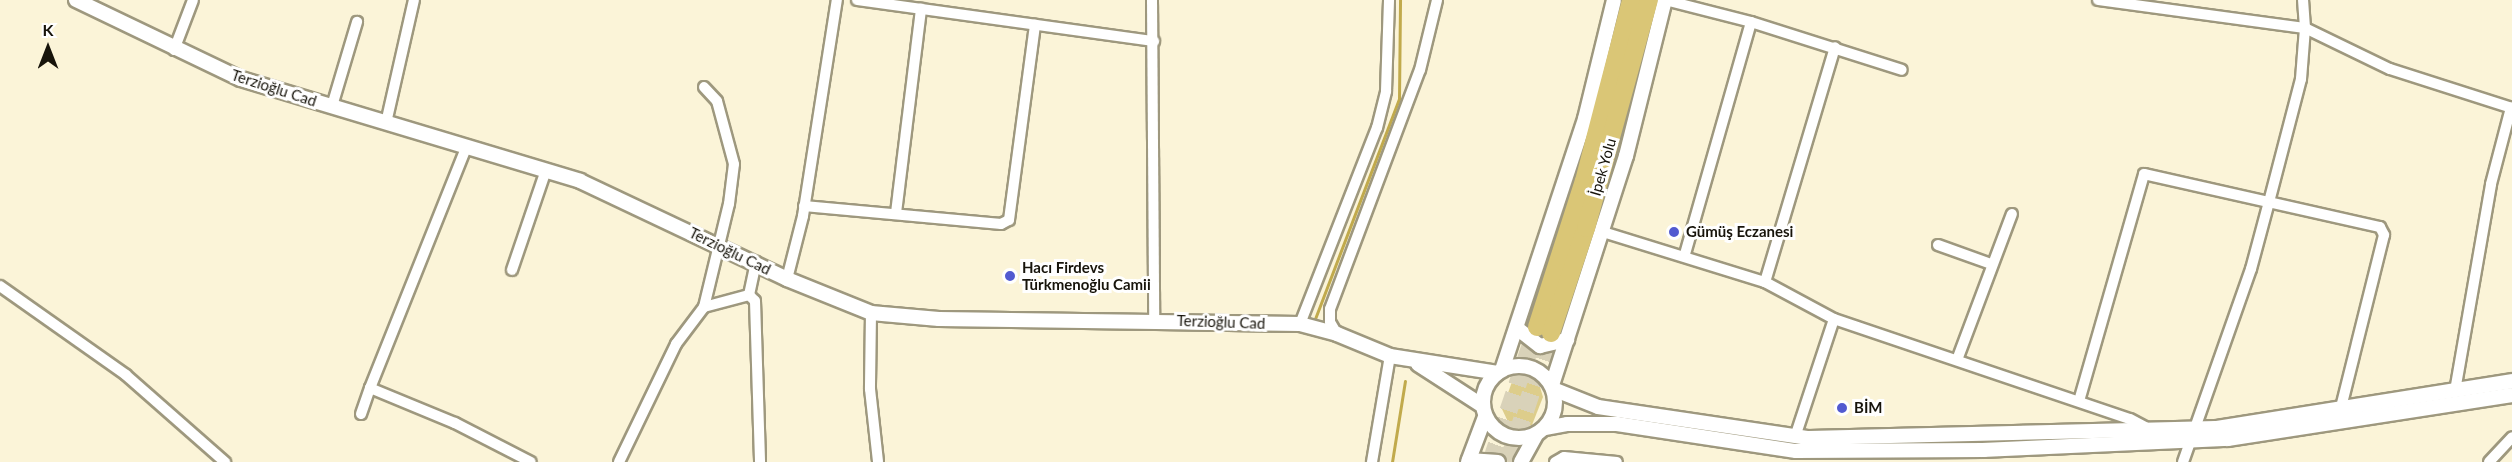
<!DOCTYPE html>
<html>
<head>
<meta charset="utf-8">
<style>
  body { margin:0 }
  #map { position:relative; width:2512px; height:462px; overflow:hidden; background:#fbf4d8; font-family:Lato,sans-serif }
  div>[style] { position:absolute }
  .green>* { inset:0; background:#ddcd8b }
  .stream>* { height:3px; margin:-1.5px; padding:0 1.5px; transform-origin:1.5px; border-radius:1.5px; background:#c1aa4c }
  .trunk-tunnel>* { height:18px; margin-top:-9px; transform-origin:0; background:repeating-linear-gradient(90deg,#d9d2b9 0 18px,transparent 0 27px) }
  .roads { filter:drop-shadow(2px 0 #9e987e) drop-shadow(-2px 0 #9e987e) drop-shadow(0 2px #9e987e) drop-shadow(0 -2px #9e987e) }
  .minor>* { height:10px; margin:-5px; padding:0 5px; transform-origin:5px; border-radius:5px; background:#fff }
  .tertiary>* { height:14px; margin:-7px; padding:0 7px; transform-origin:7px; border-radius:7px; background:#fff }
  .tertiary>.ring { margin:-7px; padding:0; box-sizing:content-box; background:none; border:14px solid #fff; border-radius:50% }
  .trunk>* { height:18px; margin:-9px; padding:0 9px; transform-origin:9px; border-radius:9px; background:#dac676 }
  .dots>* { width:16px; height:16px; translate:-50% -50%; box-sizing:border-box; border:3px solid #fff; border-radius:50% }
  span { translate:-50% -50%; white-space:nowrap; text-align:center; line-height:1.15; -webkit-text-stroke:6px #fff; paint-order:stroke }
  .street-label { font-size:15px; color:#17140b }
  .poi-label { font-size:15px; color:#17140b; font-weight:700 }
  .left { translate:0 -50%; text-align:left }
  .north { position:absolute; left:18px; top:18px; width:60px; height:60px; -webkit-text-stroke:4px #fff; paint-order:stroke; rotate:0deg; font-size:16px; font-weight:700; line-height:24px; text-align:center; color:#17140b }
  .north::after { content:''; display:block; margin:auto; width:21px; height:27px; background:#17140b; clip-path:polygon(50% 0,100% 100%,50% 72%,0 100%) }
</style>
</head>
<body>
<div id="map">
  <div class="green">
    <div style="clip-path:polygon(1525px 381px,1540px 387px,1543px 397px,1532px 425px,1517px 428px,1509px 424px,1502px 409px,1512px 382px)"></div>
  </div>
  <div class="stream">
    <div style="left:1313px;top:324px;width:241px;rotate:-69.1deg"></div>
    <div style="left:1399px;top:99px;width:99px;rotate:-89.4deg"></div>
    <div style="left:1392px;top:462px;width:82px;rotate:-80.9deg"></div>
  </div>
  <div class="trunk-tunnel">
    <div style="left:1491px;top:462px;width:143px;rotate:-71.2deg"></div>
    <div style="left:1508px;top:462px;width:136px;rotate:-71.6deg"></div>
  </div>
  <div class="roads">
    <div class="minor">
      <div style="left:857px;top:0;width:300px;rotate:7.9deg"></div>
      <div style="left:1152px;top:0;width:320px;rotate:89.6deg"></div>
      <div style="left:1665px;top:0;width:89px;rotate:14.3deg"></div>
      <div style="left:1751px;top:22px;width:158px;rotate:17.6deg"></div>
      <div style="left:2098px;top:0;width:209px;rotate:7.7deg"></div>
      <div style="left:2305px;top:28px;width:94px;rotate:25.8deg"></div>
      <div style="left:2390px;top:69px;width:128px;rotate:17.7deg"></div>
      <div style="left:174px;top:50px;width:53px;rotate:-69.2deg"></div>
      <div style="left:332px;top:106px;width:88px;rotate:-73.4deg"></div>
      <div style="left:386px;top:123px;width:126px;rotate:-77.2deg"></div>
      <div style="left:466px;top:148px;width:258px;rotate:111.8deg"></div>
      <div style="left:370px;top:388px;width:92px;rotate:22.4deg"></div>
      <div style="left:455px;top:423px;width:85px;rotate:27.2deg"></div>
      <div style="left:804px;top:206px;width:198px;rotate:5.2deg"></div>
      <div style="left:1001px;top:224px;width:9px;rotate:-27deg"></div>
      <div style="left:1009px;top:220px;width:197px;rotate:-82.4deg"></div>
      <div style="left:896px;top:213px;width:206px;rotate:-83deg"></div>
      <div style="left:1603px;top:232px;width:170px;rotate:17.2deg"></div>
      <div style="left:1765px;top:282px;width:78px;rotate:28.2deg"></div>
      <div style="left:1834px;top:319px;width:312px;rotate:18.7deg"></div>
      <div style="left:2130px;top:419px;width:24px;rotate:28deg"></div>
      <div style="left:1938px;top:245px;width:56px;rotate:19.7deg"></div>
      <div style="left:1685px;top:254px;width:241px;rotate:-74.1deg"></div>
      <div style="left:512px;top:270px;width:106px;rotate:-71.2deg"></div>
      <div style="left:787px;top:279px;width:65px;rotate:-75.7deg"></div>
      <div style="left:803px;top:216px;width:219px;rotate:-81.1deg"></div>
      <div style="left:1765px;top:282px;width:245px;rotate:-73.4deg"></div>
      <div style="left:0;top:286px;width:154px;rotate:35.2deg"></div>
      <div style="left:126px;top:375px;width:132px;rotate:41.3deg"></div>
      <div style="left:749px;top:295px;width:8px;rotate:45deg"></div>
      <div style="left:755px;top:301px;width:161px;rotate:88.2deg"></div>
      <div style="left:704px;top:307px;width:47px;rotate:-14.9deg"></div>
      <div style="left:749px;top:295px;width:34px;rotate:-78deg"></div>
      <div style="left:871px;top:313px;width:76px;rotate:90.8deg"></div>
      <div style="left:870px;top:389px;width:73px;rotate:83.7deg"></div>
      <div style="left:1300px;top:324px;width:211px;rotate:-68.6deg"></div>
      <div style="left:1377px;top:128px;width:38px;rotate:-76deg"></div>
      <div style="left:1386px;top:91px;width:91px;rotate:-88.1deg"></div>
      <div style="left:1337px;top:334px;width:14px;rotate:-120deg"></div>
      <div style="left:1330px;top:322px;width:13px;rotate:-90deg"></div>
      <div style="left:1330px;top:309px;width:255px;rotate:-69.4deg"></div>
      <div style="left:1420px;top:70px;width:72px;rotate:-76.3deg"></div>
      <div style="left:1957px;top:360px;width:156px;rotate:-69.4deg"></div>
      <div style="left:2455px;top:391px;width:210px;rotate:-80.1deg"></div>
      <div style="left:2491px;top:184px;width:79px;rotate:-75.3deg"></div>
      <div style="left:2079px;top:401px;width:236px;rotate:-74deg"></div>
      <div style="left:2144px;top:174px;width:242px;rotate:12.7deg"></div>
      <div style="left:2380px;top:227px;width:9px;rotate:63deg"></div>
      <div style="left:2384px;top:235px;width:178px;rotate:104deg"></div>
      <div style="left:361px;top:414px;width:28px;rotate:-71deg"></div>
      <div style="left:1795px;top:437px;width:124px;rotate:-71.7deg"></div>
      <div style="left:619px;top:462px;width:131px;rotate:-64.2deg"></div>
      <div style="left:676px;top:344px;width:46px;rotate:-52.9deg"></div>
      <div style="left:704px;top:307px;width:106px;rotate:-76.4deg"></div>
      <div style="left:729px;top:204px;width:40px;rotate:-82.9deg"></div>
      <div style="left:734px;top:164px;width:65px;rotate:-105.1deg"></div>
      <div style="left:717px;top:101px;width:19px;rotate:-133deg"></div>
      <div style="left:1372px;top:462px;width:108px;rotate:-80.4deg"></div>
      <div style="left:1555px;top:462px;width:10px;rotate:-29deg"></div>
      <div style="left:1564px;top:457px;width:53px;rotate:5.4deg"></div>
      <div style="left:2183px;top:462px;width:205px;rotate:-70.6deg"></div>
      <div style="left:2251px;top:269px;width:69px;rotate:-75deg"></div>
      <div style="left:2269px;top:202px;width:127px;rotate:-75.4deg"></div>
      <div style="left:2301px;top:79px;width:51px;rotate:-85.5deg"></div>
      <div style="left:2305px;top:28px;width:28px;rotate:-94deg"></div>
      <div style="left:2489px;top:462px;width:34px;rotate:-47deg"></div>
    </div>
    <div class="tertiary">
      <div style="left:76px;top:0;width:183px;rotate:25.6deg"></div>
      <div style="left:241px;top:79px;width:354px;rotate:16.7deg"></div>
      <div style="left:580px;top:181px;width:229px;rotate:25.3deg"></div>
      <div style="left:787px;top:279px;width:91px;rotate:22deg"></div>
      <div style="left:871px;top:313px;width:68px;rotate:5deg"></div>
      <div style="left:939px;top:319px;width:361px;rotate:0.8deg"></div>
      <div style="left:1300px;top:324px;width:38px;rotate:15deg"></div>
      <div style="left:1337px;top:334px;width:57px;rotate:22.5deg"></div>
      <div style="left:1390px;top:356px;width:109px;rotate:8.9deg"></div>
      <div style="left:1518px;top:329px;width:28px;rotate:38deg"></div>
      <div style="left:1540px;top:346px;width:28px;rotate:-13deg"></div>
      <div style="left:1418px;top:364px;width:77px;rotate:32.9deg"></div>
      <div class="ring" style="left:1483px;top:366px;width:58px;height:58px"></div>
      <div style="left:1502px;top:370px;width:264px;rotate:-71.7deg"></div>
      <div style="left:1585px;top:119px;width:122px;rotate:-76.3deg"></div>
      <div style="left:1552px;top:385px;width:241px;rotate:-72.1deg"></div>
      <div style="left:1626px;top:156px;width:161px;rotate:-76deg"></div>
      <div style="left:1553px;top:389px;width:48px;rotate:21.8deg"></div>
      <div style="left:1598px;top:407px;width:213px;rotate:8.4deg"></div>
      <div style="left:1809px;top:438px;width:407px;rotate:-1.4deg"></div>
      <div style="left:2216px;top:428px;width:300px;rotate:-9deg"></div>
      <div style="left:1545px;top:428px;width:22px;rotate:-10deg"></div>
      <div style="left:1567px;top:424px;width:50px"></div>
      <div style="left:1617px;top:424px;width:181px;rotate:8.6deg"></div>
      <div style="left:1796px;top:451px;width:188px;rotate:-0.3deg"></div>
      <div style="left:1984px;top:450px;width:244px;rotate:-2.6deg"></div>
      <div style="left:2228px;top:439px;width:287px;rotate:-8.8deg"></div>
      <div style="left:1469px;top:460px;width:29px;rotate:4deg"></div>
      <div style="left:1468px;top:462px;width:48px;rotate:-69.3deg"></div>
      <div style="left:1521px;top:462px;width:31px;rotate:-61deg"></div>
    </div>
    <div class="trunk">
      <div style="left:1537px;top:327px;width:153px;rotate:-72.2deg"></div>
      <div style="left:1584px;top:181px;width:187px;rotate:-75.4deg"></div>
      <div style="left:1551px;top:333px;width:111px;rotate:-71.6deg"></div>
      <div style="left:1586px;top:228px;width:237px;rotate:-74.6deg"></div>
    </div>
  </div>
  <div class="dots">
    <div style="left:1674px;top:232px;background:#525ad0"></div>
    <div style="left:1010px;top:276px;background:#525ad0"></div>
    <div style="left:1842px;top:408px;background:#525ad0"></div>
  </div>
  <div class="street-label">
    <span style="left:274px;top:88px;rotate:18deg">Terzioğlu Cad</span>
    <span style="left:1603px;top:167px;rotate:-74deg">İpek Yolu</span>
    <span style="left:730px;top:251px;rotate:26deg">Terzioğlu Cad</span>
    <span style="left:1221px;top:322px;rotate:2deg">Terzioğlu Cad</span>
  </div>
  <div class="poi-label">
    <span class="left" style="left:1686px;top:232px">Gümüş Eczanesi</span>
    <span class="left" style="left:1022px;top:276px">Hacı Firdevs<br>Türkmenoğlu Camii</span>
    <span class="left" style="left:1854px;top:408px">BİM</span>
  </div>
  <div class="north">K</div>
</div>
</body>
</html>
